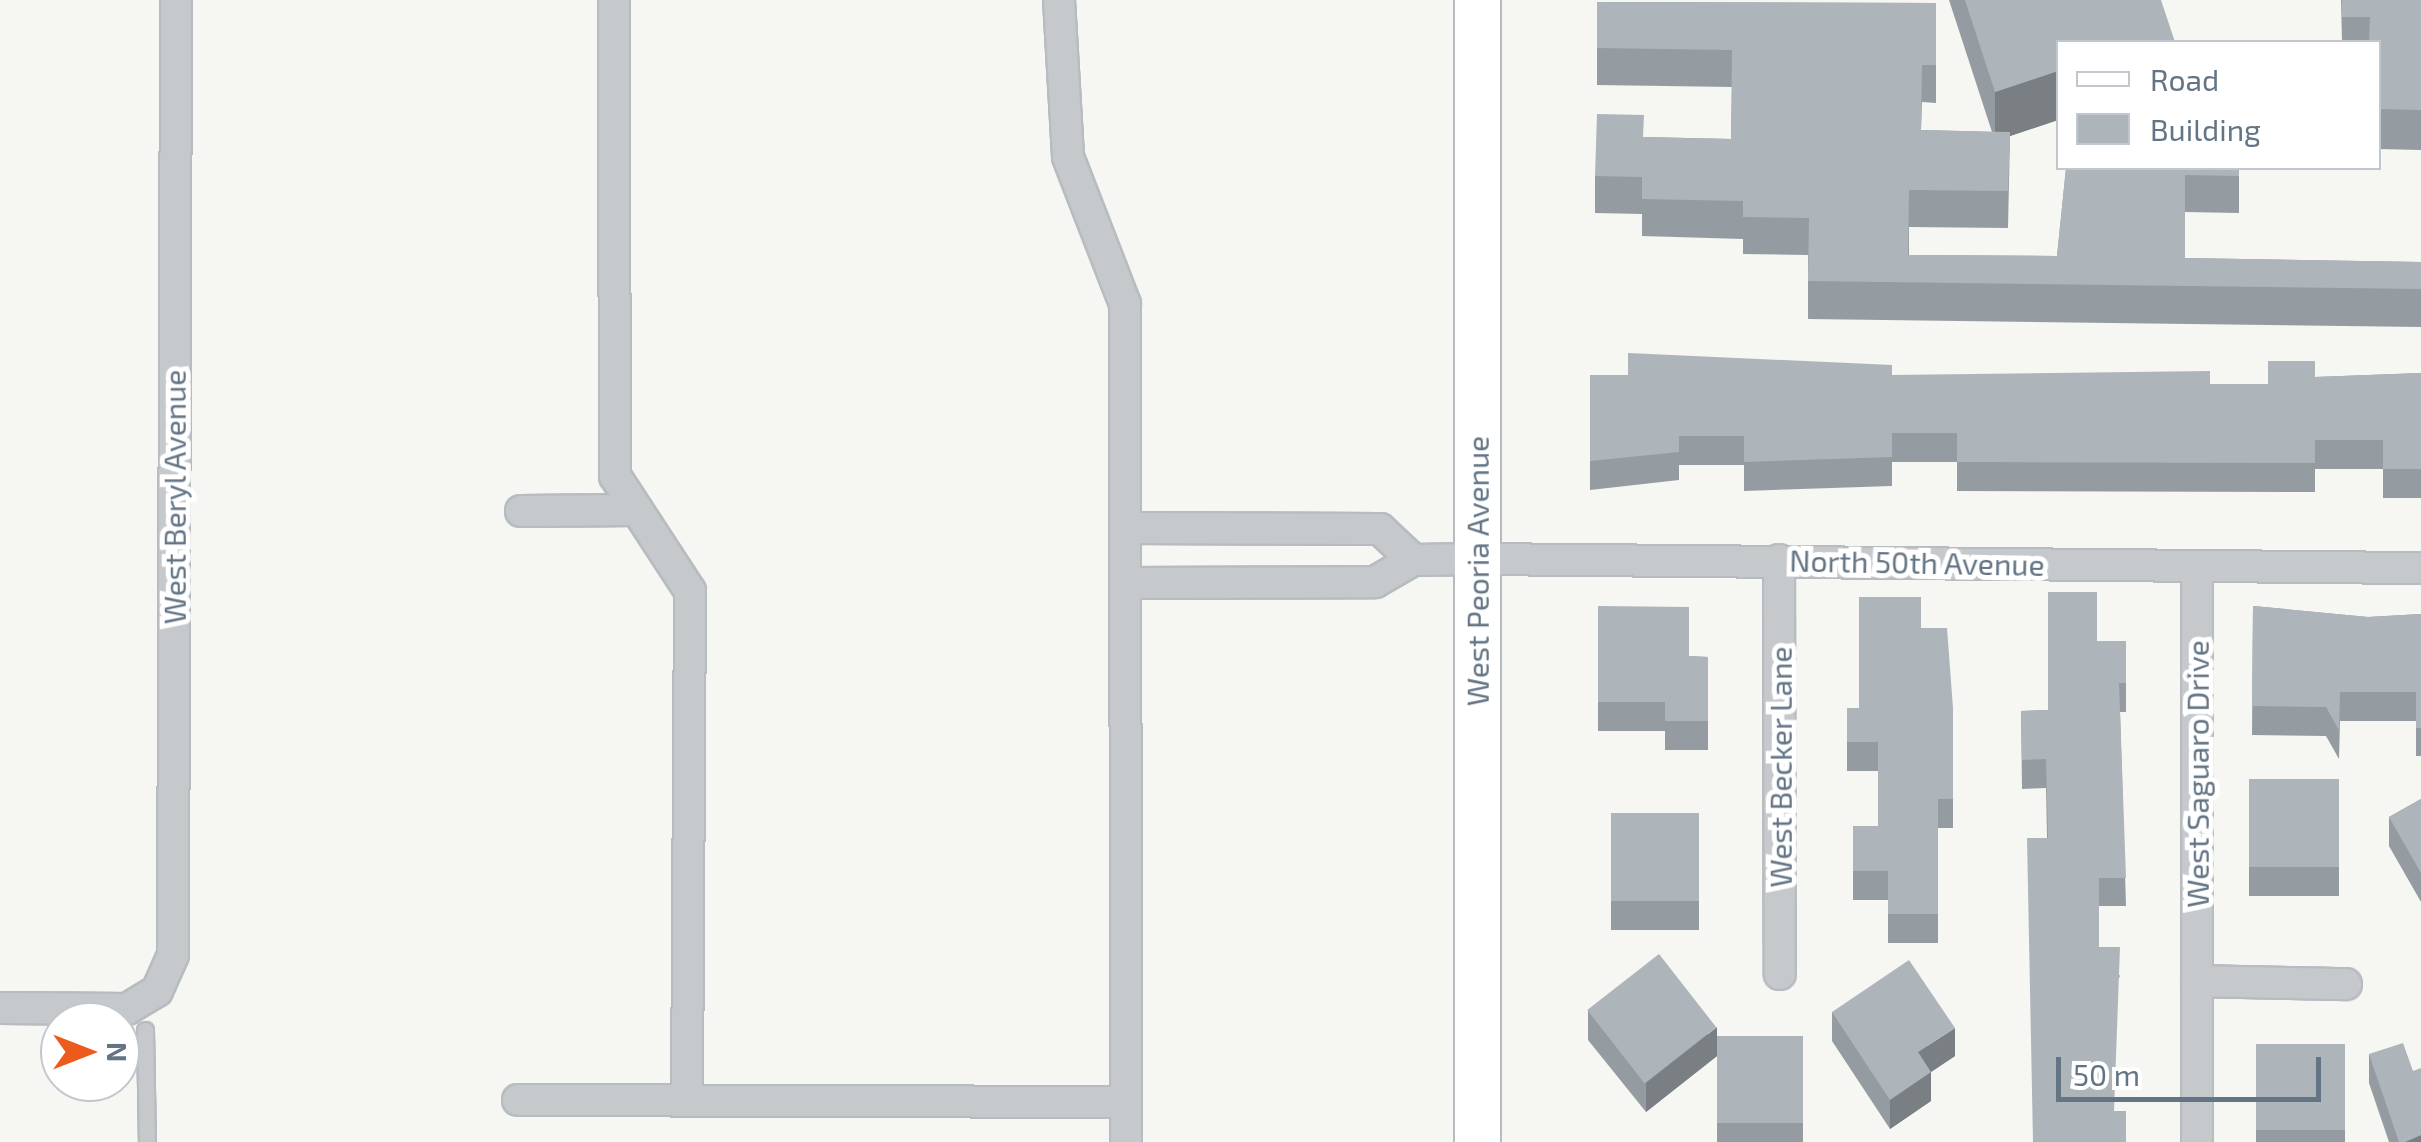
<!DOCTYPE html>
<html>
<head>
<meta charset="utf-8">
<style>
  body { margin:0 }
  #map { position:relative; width:2421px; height:1142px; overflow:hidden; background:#f6f6f2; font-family:"Exo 2",sans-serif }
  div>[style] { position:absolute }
  .roads { filter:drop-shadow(2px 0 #b7bcc1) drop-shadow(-2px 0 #b7bcc1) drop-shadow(0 2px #b7bcc1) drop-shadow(0 -2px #b7bcc1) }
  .service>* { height:15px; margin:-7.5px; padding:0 7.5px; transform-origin:7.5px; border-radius:7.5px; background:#c5c9cc }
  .minor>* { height:30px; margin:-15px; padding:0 15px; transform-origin:15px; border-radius:15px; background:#c5c9cc }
  .secondary>* { height:45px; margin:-22.5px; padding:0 22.5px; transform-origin:22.5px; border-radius:22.5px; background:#fff }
  .wall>* { inset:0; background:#959ca1; transform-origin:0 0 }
  .shaded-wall>* { inset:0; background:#797f83 }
  .building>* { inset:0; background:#adb5bb; transform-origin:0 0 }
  span { translate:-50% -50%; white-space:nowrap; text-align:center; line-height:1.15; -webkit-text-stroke:10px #fff; paint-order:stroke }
  .street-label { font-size:30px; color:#637485 }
  .legend { position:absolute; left:2056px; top:40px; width:325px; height:130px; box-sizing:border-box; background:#fff; border:2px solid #c1c7ce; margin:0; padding:12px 18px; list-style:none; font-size:30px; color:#637485 }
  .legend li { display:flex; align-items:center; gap:20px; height:50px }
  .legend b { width:50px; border:2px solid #c1c7ce }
  .north { position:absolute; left:40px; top:1002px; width:100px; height:100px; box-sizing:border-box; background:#fff; border:2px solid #c1c7ce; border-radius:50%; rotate:90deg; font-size:28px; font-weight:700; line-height:40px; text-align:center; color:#637485 }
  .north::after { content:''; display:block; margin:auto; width:35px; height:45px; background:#ec5a1c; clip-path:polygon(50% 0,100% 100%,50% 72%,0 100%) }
  .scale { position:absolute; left:2056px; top:1057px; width:265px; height:45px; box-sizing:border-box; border:5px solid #637485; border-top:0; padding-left:12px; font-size:30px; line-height:35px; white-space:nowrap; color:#637485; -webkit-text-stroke:8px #fff; paint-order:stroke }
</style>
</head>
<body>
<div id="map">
  <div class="roads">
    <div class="service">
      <div style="left:145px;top:1030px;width:112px;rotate:89deg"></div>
    </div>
    <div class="minor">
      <div style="left:614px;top:0;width:476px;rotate:89.9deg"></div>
      <div style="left:615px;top:476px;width:137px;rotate:56.9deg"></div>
      <div style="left:690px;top:591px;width:509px;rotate:90.34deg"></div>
      <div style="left:1059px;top:0;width:157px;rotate:86.7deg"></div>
      <div style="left:1068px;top:157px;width:158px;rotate:68.8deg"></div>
      <div style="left:1125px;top:304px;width:838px;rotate:89.93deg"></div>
      <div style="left:521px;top:511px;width:116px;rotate:-0.5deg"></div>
      <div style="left:1125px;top:528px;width:255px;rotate:0.2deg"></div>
      <div style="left:1380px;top:529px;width:45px;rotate:43.2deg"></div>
      <div style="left:1779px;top:560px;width:414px;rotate:89.9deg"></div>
      <div style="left:2197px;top:566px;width:576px;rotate:90deg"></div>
      <div style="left:1126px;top:583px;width:249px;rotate:-0.2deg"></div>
      <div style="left:1375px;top:582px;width:44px;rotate:-30.1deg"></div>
      <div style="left:1413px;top:560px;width:64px;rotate:-0.9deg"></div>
      <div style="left:1477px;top:559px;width:944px;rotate:0.55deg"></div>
      <div style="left:2197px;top:981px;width:149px;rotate:1.2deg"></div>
      <div style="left:0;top:1008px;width:127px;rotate:0.5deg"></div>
      <div style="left:127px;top:1009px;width:35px;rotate:-31deg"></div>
      <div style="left:157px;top:991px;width:39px;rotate:-66deg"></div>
      <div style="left:173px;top:955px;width:955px;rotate:-89.82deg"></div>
      <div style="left:518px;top:1100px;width:608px;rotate:0.19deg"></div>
    </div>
    <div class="secondary">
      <div style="left:1477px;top:0;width:1142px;rotate:90deg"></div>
    </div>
  </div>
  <div class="wall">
    <div style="clip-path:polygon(1949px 0,2161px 0,2058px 42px,2058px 120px,2010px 136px,2008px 228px,1909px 227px,1909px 255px,2057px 256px,2066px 168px,2239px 168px,2239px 213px,2185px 212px,2185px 258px,2421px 262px,2421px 327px,1808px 319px,1808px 255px,1743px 254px,1743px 239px,1642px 236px,1642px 214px,1595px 213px,1595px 176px,1644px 137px,1731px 139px,1732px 87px,1597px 85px,1597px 2px,1936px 3px,1936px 103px,1922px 102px,1921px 130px,1992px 132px)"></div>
    <div style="clip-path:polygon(2341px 0,2421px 0,2421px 150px,2378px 149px,2378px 42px,2342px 42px)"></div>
    <div style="clip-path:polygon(2421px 373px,2421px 498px,2383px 498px,2383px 469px,2315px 469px,2315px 492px,1957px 491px,1957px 462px,1892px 462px,1892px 486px,1744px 491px,1744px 465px,1679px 465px,1679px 480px,1590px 490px,1590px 375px,1892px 375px,2210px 384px,2268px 384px,2315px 377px)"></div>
    <div style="clip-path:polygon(1598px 606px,1689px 656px,1708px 657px,1708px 750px,1665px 750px,1665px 731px,1598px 731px)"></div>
    <div style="clip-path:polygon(2253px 606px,2368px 617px,2421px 614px,2421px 756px,2416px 756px,2416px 721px,2340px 721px,2339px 759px,2326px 736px,2252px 735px)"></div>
    <div style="clip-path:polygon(1921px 628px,1953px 708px,1953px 828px,1938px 828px,1938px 943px,1888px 943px,1888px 900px,1853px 900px,1853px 826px,1878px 826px,1878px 771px,1847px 771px,1847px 708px,1859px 708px)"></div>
    <div style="clip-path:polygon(2097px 641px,2126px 641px,2126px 712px,2120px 712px,2126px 906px,2099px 906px,2099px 947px,2120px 976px,2033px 1142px,2047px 838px,2046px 788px,2022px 789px,2021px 711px,2048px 710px)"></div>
    <div style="left:2249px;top:779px;width:90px;height:117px"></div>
    <div style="clip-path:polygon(2421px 799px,2421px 902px,2389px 846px,2389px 817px)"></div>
    <div style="left:1611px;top:813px;width:88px;height:117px"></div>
    <div style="clip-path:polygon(1588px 1011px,1717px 1036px,1803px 1036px,1803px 1142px,1717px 1142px,1717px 1056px,1646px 1112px,1588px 1040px)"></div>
    <div style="clip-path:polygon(1832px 1012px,1955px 1056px,1931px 1072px,1931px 1101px,1890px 1129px,1832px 1041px)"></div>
    <div style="left:2256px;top:1044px;width:89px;height:98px"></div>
    <div style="clip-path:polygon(2369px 1054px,2413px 1071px,2421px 1142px,2389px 1142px,2369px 1083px)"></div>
  </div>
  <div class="shaded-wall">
    <div style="clip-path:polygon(2058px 71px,2058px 120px,2010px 136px,2008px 228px,2010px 136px,1995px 141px,1995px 92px)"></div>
    <div style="clip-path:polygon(1717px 1027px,1717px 1056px,1646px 1112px,1646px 1083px)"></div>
    <div style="clip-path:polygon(1955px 1028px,1955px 1056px,1931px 1072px,1931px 1101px,1890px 1129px,1890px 1100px,1918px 1052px)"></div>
    <div style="clip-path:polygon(2421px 1135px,2421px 1142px,2405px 1142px)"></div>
  </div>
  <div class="building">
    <div style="clip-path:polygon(1965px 0,2161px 0,2175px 42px,2058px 42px,2058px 71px,1995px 92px)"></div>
    <div style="clip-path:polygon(2342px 0,2421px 0,2421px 110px,2378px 109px,2378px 42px,2369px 42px,2370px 17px,2342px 17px)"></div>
    <div style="clip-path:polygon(1597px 2px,1936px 3px,1936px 65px,1922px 65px,1921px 130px,2010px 132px,2008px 191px,1909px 190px,1908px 255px,2057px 256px,2066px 168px,2239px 168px,2239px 176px,2185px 175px,2185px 258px,2421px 262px,2421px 289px,1808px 281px,1809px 218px,1743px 217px,1743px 201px,1642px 199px,1642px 177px,1595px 176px,1597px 114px,1644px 115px,1643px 137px,1731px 139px,1732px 50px,1597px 48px)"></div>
    <div style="clip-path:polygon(1628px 353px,1892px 365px,1892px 375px,2210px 371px,2210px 384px,2268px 384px,2268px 361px,2315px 361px,2315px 377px,2421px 373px,2421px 469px,2383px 469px,2383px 440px,2315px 440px,2315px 463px,1957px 462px,1957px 433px,1892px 433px,1892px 457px,1744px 462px,1744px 436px,1679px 436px,1679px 452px,1590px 461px,1590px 375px,1628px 375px)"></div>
    <div style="clip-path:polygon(2048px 592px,2097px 592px,2097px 641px,2126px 641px,2126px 683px,2119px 683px,2126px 878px,2099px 878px,2099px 947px,2120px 947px,2114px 1111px,2126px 1111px,2126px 1142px,2033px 1142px,2027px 838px,2048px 838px,2046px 759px,2022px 760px,2021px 711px,2048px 710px)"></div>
    <div style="clip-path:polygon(1859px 597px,1921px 597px,1921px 628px,1947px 628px,1953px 708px,1953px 799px,1938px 799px,1938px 914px,1888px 914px,1888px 871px,1853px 871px,1853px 826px,1878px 826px,1878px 742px,1847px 742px,1847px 708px,1859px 708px)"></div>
    <div style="clip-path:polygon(1598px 606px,1689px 607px,1689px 656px,1708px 657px,1708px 721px,1665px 721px,1665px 702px,1598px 702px)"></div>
    <div style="clip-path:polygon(2253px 606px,2368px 617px,2421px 614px,2421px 728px,2416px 728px,2416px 692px,2340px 692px,2339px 730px,2326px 707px,2252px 706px)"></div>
    <div style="left:2249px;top:779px;width:90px;height:88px"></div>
    <div style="clip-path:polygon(2421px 799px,2421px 873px,2389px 817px)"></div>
    <div style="left:1611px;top:813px;width:88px;height:88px"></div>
    <div style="left:1659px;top:954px;width:93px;height:91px;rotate:52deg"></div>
    <div style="clip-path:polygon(1909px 960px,1955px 1028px,1918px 1052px,1931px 1072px,1890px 1100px,1832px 1012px)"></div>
    <div style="left:1717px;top:1036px;width:86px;height:87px"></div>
    <div style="clip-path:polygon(2403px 1043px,2413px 1071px,2421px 1068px,2421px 1135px,2405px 1142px,2399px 1142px,2369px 1054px)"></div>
    <div style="left:2256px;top:1044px;width:89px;height:86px"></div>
  </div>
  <div class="street-label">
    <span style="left:174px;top:497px;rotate:-90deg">West Beryl Avenue</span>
    <span style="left:1917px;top:562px;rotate:1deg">North 50th Avenue</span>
    <span style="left:1477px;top:571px;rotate:-90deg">West Peoria Avenue</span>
    <span style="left:1780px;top:767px;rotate:-90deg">West Becker Lane</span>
    <span style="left:2197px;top:774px;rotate:-90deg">West Saguaro Drive</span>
  </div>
  <ul class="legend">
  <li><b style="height:12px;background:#fff"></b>Road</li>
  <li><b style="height:28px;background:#adb5bb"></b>Building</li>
  </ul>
  <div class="north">N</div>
  <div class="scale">50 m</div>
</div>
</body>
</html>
